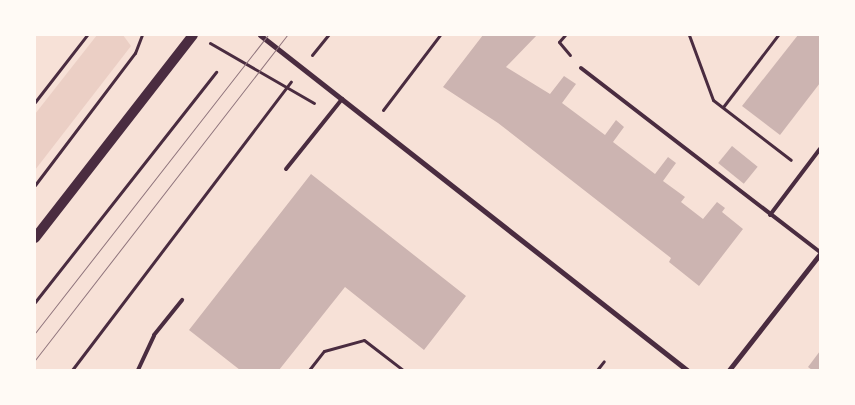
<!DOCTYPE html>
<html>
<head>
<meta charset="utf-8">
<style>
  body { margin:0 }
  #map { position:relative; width:855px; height:405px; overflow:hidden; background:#f7e1d7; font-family:"Fira Sans",sans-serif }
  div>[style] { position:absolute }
  .green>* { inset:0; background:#ebcfc5 }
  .building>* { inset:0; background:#ccb4b1; transform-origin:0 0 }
  .path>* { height:3px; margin:-1.5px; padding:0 1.5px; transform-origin:1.5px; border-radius:1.5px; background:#4a2c40 }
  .service>* { height:4px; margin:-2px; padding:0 2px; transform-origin:2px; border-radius:2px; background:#4a2c40 }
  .minor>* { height:5px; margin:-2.5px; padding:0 2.5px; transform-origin:2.5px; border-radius:2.5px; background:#4a2c40 }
  .secondary>* { height:10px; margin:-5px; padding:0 5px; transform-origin:5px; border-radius:5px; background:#4a2c40 }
  .tram>* { height:1px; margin:-0.5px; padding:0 0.5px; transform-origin:0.5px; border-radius:0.5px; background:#8f747c }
  span { translate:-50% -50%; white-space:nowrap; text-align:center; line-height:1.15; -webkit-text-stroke:5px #fffaf5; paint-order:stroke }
  .frame { position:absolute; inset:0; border:36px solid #fffaf5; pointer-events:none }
</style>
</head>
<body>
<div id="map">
  <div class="green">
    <div style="clip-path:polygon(97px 35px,123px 35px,131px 46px,35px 170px,35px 114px)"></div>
  </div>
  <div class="building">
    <div style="clip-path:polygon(483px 35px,537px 35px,506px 67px,550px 94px,564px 76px,576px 84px,562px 103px,605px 135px,616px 120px,624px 127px,613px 142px,655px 174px,668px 157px,676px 163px,663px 181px,685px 197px,681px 202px,703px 219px,717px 202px,725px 208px,722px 212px,743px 229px,699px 286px,669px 262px,671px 258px,498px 123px,443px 87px)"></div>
    <div style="clip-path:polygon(798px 35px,820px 35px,820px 83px,780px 135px,742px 106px)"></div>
    <div style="left:732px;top:146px;width:33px;height:22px;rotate:39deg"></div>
    <div style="clip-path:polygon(311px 174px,466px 296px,424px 350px,345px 287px,279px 370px,240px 370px,189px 330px)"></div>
    <div style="clip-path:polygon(820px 351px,820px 370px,812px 370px,808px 367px)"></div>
  </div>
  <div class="path">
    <div style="left:565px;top:35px;width:9px;rotate:131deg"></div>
    <div style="left:559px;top:42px;width:17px;rotate:50deg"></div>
    <div style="left:689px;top:35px;width:69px;rotate:69.7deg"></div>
    <div style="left:713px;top:100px;width:98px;rotate:37.6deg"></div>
    <div style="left:210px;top:43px;width:120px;rotate:30deg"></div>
    <div style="left:312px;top:55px;width:26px;rotate:-51deg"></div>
    <div style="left:35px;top:102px;width:85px;rotate:-52.2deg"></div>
    <div style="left:723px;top:107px;width:91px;rotate:-52.6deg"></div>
    <div style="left:383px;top:110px;width:94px;rotate:-52.8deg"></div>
    <div style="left:35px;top:185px;width:166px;rotate:-52.9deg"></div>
    <div style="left:135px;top:53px;width:19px;rotate:-69deg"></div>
    <div style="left:35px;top:302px;width:293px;rotate:-51.8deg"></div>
    <div style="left:72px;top:370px;width:362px;rotate:-52.8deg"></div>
    <div style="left:309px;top:370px;width:24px;rotate:-52deg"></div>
    <div style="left:324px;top:351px;width:41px;rotate:-15.4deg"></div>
    <div style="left:364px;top:340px;width:49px;rotate:37.6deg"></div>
    <div style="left:597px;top:370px;width:11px;rotate:-52deg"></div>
  </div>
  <div class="service">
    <div style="left:581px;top:68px;width:302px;rotate:37.6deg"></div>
    <div style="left:286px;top:169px;width:90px;rotate:-51.3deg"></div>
    <div style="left:770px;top:215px;width:83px;rotate:-52.9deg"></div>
    <div style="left:138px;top:370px;width:38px;rotate:-65deg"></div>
    <div style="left:154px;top:335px;width:45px;rotate:-51.3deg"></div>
  </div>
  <div class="minor">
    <div style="left:260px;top:35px;width:543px;rotate:38.12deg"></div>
    <div style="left:729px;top:370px;width:147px;rotate:-51.9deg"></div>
  </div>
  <div class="secondary">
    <div style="left:35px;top:238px;width:257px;rotate:-52.1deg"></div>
  </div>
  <div class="tram">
    <div style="left:35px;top:333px;width:378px;rotate:-52deg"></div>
    <div style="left:35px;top:360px;width:411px;rotate:-52.2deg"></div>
  </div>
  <div class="frame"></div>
</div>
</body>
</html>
